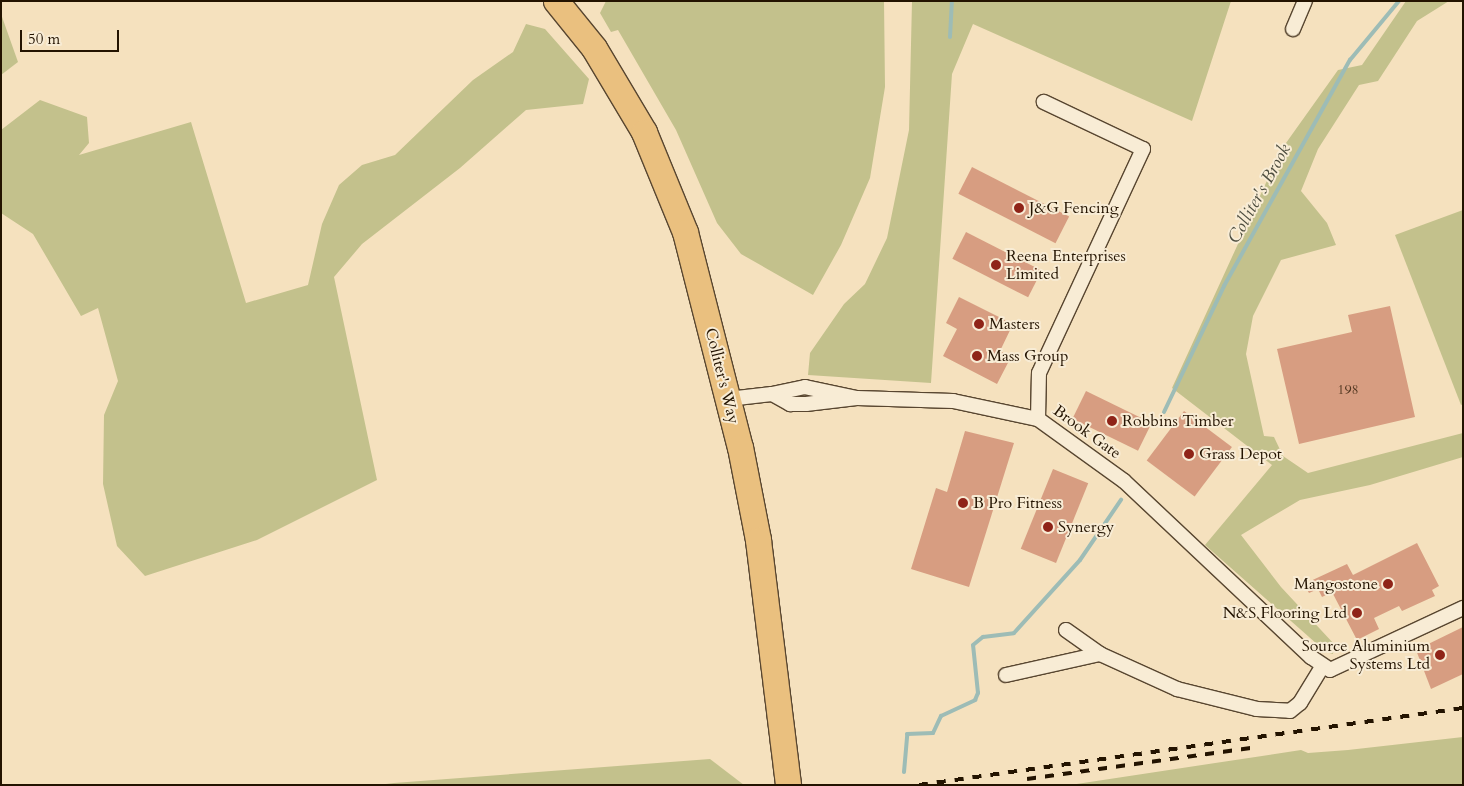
<!DOCTYPE html>
<html>
<head>
<meta charset="utf-8">
<style>
  body { margin:0 }
  #map { position:relative; width:1464px; height:786px; overflow:hidden; background:#f5e1be; font-family:Cardo,serif }
  div>[style] { position:absolute }
  .green>* { inset:0; background:#c3c18c }
  .stream>* { height:4px; margin:-2px; padding:0 2px; transform-origin:2px; border-radius:2px; background:#9dbcb6 }
  .building>* { inset:0; background:#d79d81; transform-origin:0 0 }
  .roads { filter:drop-shadow(1px 0 #584630) drop-shadow(-1px 0 #584630) drop-shadow(0 1px #584630) drop-shadow(0 -1px #584630) }
  .street>* { height:14px; margin:-7px; padding:0 7px; transform-origin:7px; border-radius:7px; background:#f8ecd5 }
  .highway>* { height:25px; margin:-12.5px; padding:0 12.5px; transform-origin:12.5px; border-radius:12.5px; background:#eac07f }
  .rail>* { height:4px; margin-top:-2px; transform-origin:0; background:repeating-linear-gradient(90deg,#231300 0 9px,transparent 0 18px) }
  .dots>* { width:14px; height:14px; translate:-50% -50%; box-sizing:border-box; border:2px solid #f8ecd5; border-radius:50% }
  span { translate:-50% -50%; white-space:nowrap; text-align:center; line-height:1.15; -webkit-text-stroke:4px #f8ecd5; paint-order:stroke }
  .number-label { font-size:14px; color:#503620 }
  .number-label span { -webkit-text-stroke-width:0 }
  .poi-label { font-size:16px; color:#231300 }
  .left { translate:0 -50%; text-align:left }
  .right { translate:-100% -50%; text-align:right }
  .street-label { font-size:16px; color:#231300 }
  .water-label { font-size:18px; color:#4e4e40; font-style:italic }
  .frame { position:absolute; inset:0; border:2px solid #231300; pointer-events:none }
  .scale { position:absolute; left:20px; top:30px; width:99px; height:22px; box-sizing:border-box; border:2px solid #231300; border-top:0; padding-left:6px; font-size:15px; line-height:18px; white-space:nowrap; color:#231300; -webkit-text-stroke:4px #f8ecd5; paint-order:stroke }
</style>
</head>
<body>
<div id="map">
  <div class="green">
    <div style="clip-path:polygon(606px 1px,884px 1px,885px 87px,870px 178px,841px 245px,813px 295px,741px 254px,717px 223px,676px 130px,618px 30px,611px 32px,600px 13px)"></div>
    <div style="clip-path:polygon(912px 1px,1231px 1px,1192px 121px,973px 24px,952px 74px,931px 383px,808px 375px,810px 353px,844px 304px,865px 284px,887px 238px,909px 130px)"></div>
    <div style="clip-path:polygon(1406px 1px,1449px 1px,1417px 21px,1378px 81px,1359px 85px,1318px 149px,1301px 191px,1327px 223px,1336px 245px,1281px 260px,1253px 316px,1246px 354px,1264px 436px,1274px 437px,1283px 456px,1308px 473px,1463px 433px,1463px 457px,1370px 485px,1300px 500px,1241px 535px,1281px 587px,1334px 644px,1333px 654px,1326px 652px,1205px 545px,1272px 465px,1172px 388px,1281px 150px,1338px 70px,1362px 65px)"></div>
    <div style="clip-path:polygon(1px 14px,18px 62px,1px 75px)"></div>
    <div style="clip-path:polygon(526px 24px,545px 29px,589px 79px,583px 104px,526px 110px,460px 168px,362px 244px,334px 277px,377px 480px,257px 540px,145px 576px,117px 546px,103px 484px,104px 415px,118px 381px,98px 308px,81px 316px,33px 234px,1px 213px,1px 130px,40px 100px,87px 117px,89px 143px,79px 155px,191px 122px,246px 303px,308px 285px,322px 224px,339px 185px,362px 165px,395px 155px,473px 80px,513px 52px)"></div>
    <div style="clip-path:polygon(1463px 210px,1463px 404px,1461px 405px,1395px 235px)"></div>
    <div style="clip-path:polygon(1463px 737px,1463px 785px,1070px 785px,1301px 750px,1308px 753px,1348px 750px)"></div>
    <div style="clip-path:polygon(710px 759px,744px 785px,378px 785px,394px 783px)"></div>
  </div>
  <div class="stream">
    <div style="left:950px;top:37px;width:36px;rotate:-87deg"></div>
    <div style="left:1164px;top:412px;width:140px;rotate:-64.5deg"></div>
    <div style="left:1224px;top:286px;width:259px;rotate:-60.9deg"></div>
    <div style="left:1350px;top:60px;width:77px;rotate:-50.3deg"></div>
    <div style="left:904px;top:772px;width:38px;rotate:-85deg"></div>
    <div style="left:907px;top:734px;width:26px;rotate:-2deg"></div>
    <div style="left:933px;top:733px;width:19px;rotate:-65deg"></div>
    <div style="left:941px;top:716px;width:38px;rotate:-25deg"></div>
    <div style="left:975px;top:700px;width:8px;rotate:-67deg"></div>
    <div style="left:978px;top:693px;width:48px;rotate:-95.9deg"></div>
    <div style="left:973px;top:645px;width:13px;rotate:-39deg"></div>
    <div style="left:983px;top:637px;width:31px;rotate:-7deg"></div>
    <div style="left:1014px;top:633px;width:98px;rotate:-47.9deg"></div>
    <div style="left:1080px;top:560px;width:73px;rotate:-55.7deg"></div>
  </div>
  <div class="building">
    <div style="left:972px;top:167px;width:109px;height:30px;rotate:27deg"></div>
    <div style="left:966px;top:232px;width:85px;height:30px;rotate:27deg"></div>
    <div style="clip-path:polygon(959px 297px,1013px 324px,1000px 351px,1011px 357px,997px 384px,943px 356px,957px 329px,946px 323px)"></div>
    <div style="clip-path:polygon(1390px 306px,1415px 417px,1299px 444px,1277px 349px,1352px 332px,1348px 315px)"></div>
    <div style="left:1086px;top:391px;width:73px;height:31px;rotate:26deg"></div>
    <div style="left:1184px;top:411px;width:60px;height:62px;rotate:37deg"></div>
    <div style="clip-path:polygon(965px 431px,1014px 443px,969px 587px,911px 569px,936px 488px,947px 492px)"></div>
    <div style="left:1053px;top:469px;width:38px;height:86px;rotate:22deg"></div>
    <div style="clip-path:polygon(1417px 543px,1439px 586px,1432px 590px,1435px 596px,1402px 611px,1399px 606px,1374px 618px,1379px 629px,1357px 640px,1332px 592px,1322px 597px,1318px 589px,1309px 593px,1304px 584px,1347px 564px,1353px 575px)"></div>
    <div style="clip-path:polygon(1463px 627px,1463px 674px,1431px 689px,1416px 650px)"></div>
  </div>
  <div class="roads">
    <div class="street">
      <div style="left:1293px;top:29px;width:30px;rotate:-67deg"></div>
      <div style="left:857px;top:398px;width:53px;rotate:-168.1deg"></div>
      <div style="left:805px;top:387px;width:34px;rotate:168deg"></div>
      <div style="left:772px;top:394px;width:21px;rotate:29deg"></div>
      <div style="left:790px;top:404px;width:16px"></div>
      <div style="left:806px;top:404px;width:51px;rotate:-6.7deg"></div>
      <div style="left:857px;top:398px;width:96px;rotate:1.8deg"></div>
      <div style="left:953px;top:401px;width:87px;rotate:12deg"></div>
      <div style="left:1038px;top:419px;width:106px;rotate:35.8deg"></div>
      <div style="left:1124px;top:481px;width:257px;rotate:43.3deg"></div>
      <div style="left:1311px;top:657px;width:23px;rotate:34deg"></div>
      <div style="left:1330px;top:670px;width:147px;rotate:-25deg"></div>
      <div style="left:728px;top:399px;width:44px;rotate:-6.5deg"></div>
      <div style="left:1038px;top:419px;width:46px;rotate:-88.8deg"></div>
      <div style="left:1039px;top:373px;width:247px;rotate:-65.1deg"></div>
      <div style="left:1143px;top:149px;width:110px;rotate:-154.6deg"></div>
      <div style="left:1066px;top:630px;width:42px;rotate:35.2deg"></div>
      <div style="left:1100px;top:654px;width:85px;rotate:24.4deg"></div>
      <div style="left:1177px;top:689px;width:82px;rotate:14deg"></div>
      <div style="left:1257px;top:709px;width:33px;rotate:3deg"></div>
      <div style="left:1290px;top:711px;width:13px;rotate:-39deg"></div>
      <div style="left:1300px;top:703px;width:42px;rotate:-58.6deg"></div>
      <div style="left:1006px;top:675px;width:96px;rotate:-12.6deg"></div>
    </div>
    <div class="highway">
      <div style="left:556px;top:1px;width:60px;rotate:51deg"></div>
      <div style="left:594px;top:48px;width:98px;rotate:59.2deg"></div>
      <div style="left:644px;top:132px;width:108px;rotate:67.7deg"></div>
      <div style="left:685px;top:232px;width:222px;rotate:75.7deg"></div>
      <div style="left:740px;top:447px;width:95px;rotate:79deg"></div>
      <div style="left:758px;top:540px;width:247px;rotate:83deg"></div>
    </div>
  </div>
  <div class="rail">
    <div style="left:1027px;top:779px;width:233px;rotate:-7.9deg"></div>
    <div style="left:919px;top:785px;width:549px;rotate:-8.06deg"></div>
  </div>
  <div class="dots">
    <div style="left:1019px;top:208px;background:#8f2418"></div>
    <div style="left:996px;top:265px;background:#8f2418"></div>
    <div style="left:979px;top:324px;background:#8f2418"></div>
    <div style="left:977px;top:356px;background:#8f2418"></div>
    <div style="left:1112px;top:421px;background:#8f2418"></div>
    <div style="left:1189px;top:454px;background:#8f2418"></div>
    <div style="left:963px;top:503px;background:#8f2418"></div>
    <div style="left:1048px;top:527px;background:#8f2418"></div>
    <div style="left:1388px;top:584px;background:#8f2418"></div>
    <div style="left:1357px;top:613px;background:#8f2418"></div>
    <div style="left:1440px;top:655px;background:#8f2418"></div>
  </div>
  <div class="number-label">
    <span style="left:1348px;top:390px">198</span>
  </div>
  <div class="poi-label">
    <span class="left" style="left:1029px;top:208px">J&amp;G Fencing</span>
    <span class="left" style="left:1006px;top:265px">Reena Enterprises<br>Limited</span>
    <span class="left" style="left:989px;top:324px">Masters</span>
    <span class="left" style="left:987px;top:356px">Mass Group</span>
    <span class="left" style="left:1122px;top:421px">Robbins Timber</span>
    <span class="left" style="left:1199px;top:454px">Grass Depot</span>
    <span class="left" style="left:973px;top:503px">B Pro Fitness</span>
    <span class="left" style="left:1058px;top:527px">Synergy</span>
    <span class="right" style="left:1378px;top:584px">Mangostone</span>
    <span class="right" style="left:1347px;top:613px">N&amp;S Flooring Ltd</span>
    <span class="right" style="left:1430px;top:655px">Source Aluminium<br>Systems Ltd</span>
  </div>
  <div class="street-label">
    <span style="left:722px;top:376px;rotate:76deg">Colliter's Way</span>
    <span style="left:1087px;top:432px;rotate:36deg">Brook Gate</span>
  </div>
  <div class="water-label">
    <span style="left:1260px;top:194px;rotate:-61deg">Colliter's Brook</span>
  </div>
  <div class="frame"></div>
  <div class="scale">50 m</div>
</div>
</body>
</html>
